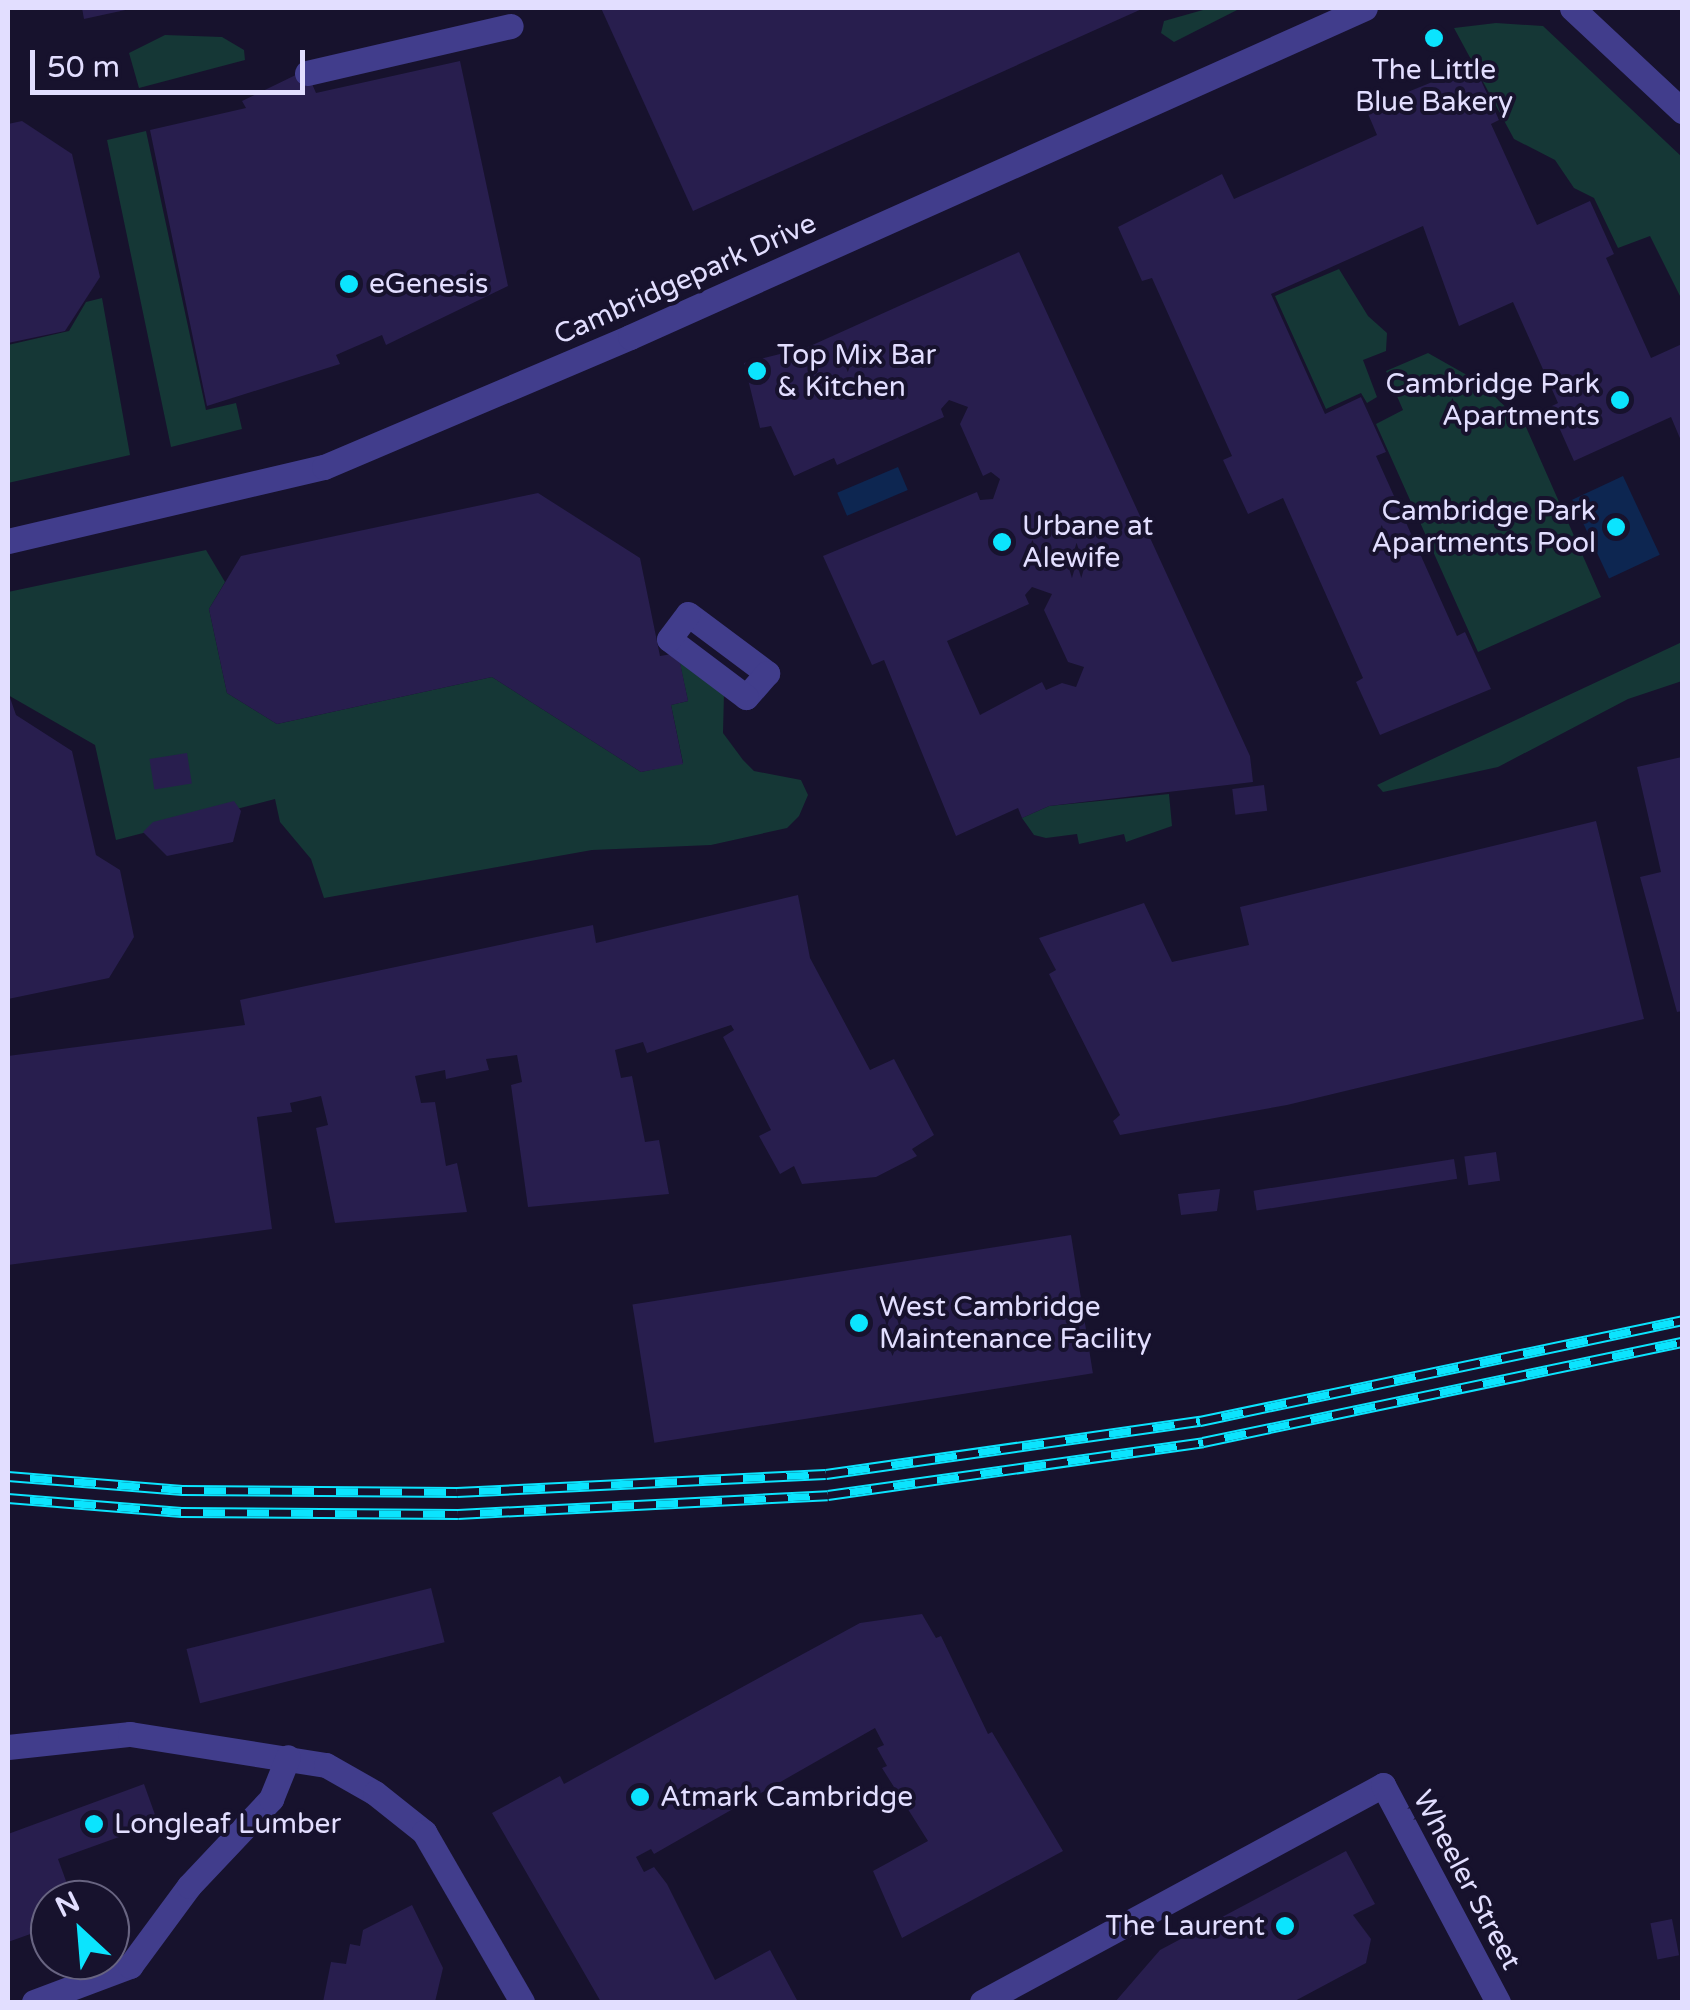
<!DOCTYPE html>
<html>
<head>
<meta charset="utf-8">
<style>
  body { margin:0 }
  #map { position:relative; width:1690px; height:2010px; overflow:hidden; background:#17122d; font-family:"Varela Round",sans-serif }
  div>[style] { position:absolute }
  .green>* { inset:0; background:#153736 }
  .water>* { inset:0; background:#0d2651; transform-origin:0 0 }
  .building>* { inset:0; background:#281e4e; transform-origin:0 0 }
  .minor>* { height:25px; margin:-12.5px; padding:0 12.5px; transform-origin:12.5px; border-radius:12.5px; background:#413d8c }
  .rail>* { height:11px; margin-top:-5.5px; transform-origin:0; background:repeating-linear-gradient(90deg,#17122d 0 22px,#0be4fe 0 44px); box-sizing:border-box; border-block:2px solid #0be4fe }
  .dots>* { width:28px; height:28px; translate:-50% -50%; box-sizing:border-box; border:5px solid #17122d; border-radius:50% }
  span { translate:-50% -50%; white-space:nowrap; text-align:center; line-height:1.15; -webkit-text-stroke:8px #17122d; paint-order:stroke }
  .poi-label { font-size:28px; color:#e2deff }
  .left { translate:0 -50%; text-align:left }
  .right { translate:-100% -50%; text-align:right }
  .street-label { font-size:28px; color:#e2deff }
  .frame { position:absolute; inset:0; border:10px solid #e2deff; pointer-events:none }
  .north { position:absolute; left:30px; top:1880px; width:100px; height:100px; box-sizing:border-box; background:#17122d; border:2px solid #686481; border-radius:50%; rotate:334deg; font-size:28px; font-weight:700; line-height:40px; text-align:center; color:#e2deff }
  .north::after { content:''; display:block; margin:auto; width:35px; height:45px; background:#0be4fe; clip-path:polygon(50% 0,100% 100%,50% 72%,0 100%) }
  .scale { position:absolute; left:30px; top:50px; width:275px; height:45px; box-sizing:border-box; border:5px solid #e2deff; border-top:0; padding-left:12px; font-size:30px; line-height:35px; white-space:nowrap; color:#e2deff; -webkit-text-stroke:8px #17122d; paint-order:stroke }
</style>
</head>
<body>
<div id="map">
  <div class="green">
    <div style="clip-path:polygon(1210px 8px,1241px 8px,1174px 42px,1161px 33px,1164px 21px)"></div>
    <div style="clip-path:polygon(1496px 23px,1543px 26px,1682px 157px,1682px 300px,1650px 236px,1618px 248px,1594px 198px,1574px 188px,1555px 160px,1514px 139px,1454px 28px)"></div>
    <div style="clip-path:polygon(165px 35px,222px 37px,244px 50px,245px 60px,139px 88px,129px 53px)"></div>
    <div style="clip-path:polygon(146px 131px,206px 410px,236px 403px,242px 429px,171px 447px,107px 140px)"></div>
    <div style="clip-path:polygon(1339px 269px,1368px 316px,1387px 333px,1386px 351px,1363px 360px,1377px 397px,1367px 403px,1361px 393px,1326px 409px,1275px 296px)"></div>
    <div style="clip-path:polygon(102px 298px,130px 455px,8px 483px,8px 345px,69px 331px,86px 302px)"></div>
    <div style="clip-path:polygon(1428px 353px,1481px 383px,1526px 427px,1601px 597px,1478px 652px,1376px 424px,1403px 410px,1386px 371px)"></div>
    <div style="clip-path:polygon(206px 550px,225px 582px,209px 609px,227px 693px,277px 724px,492px 677px,641px 772px,683px 763px,671px 705px,688px 701px,677px 650px,724px 693px,723px 733px,743px 760px,754px 771px,801px 780px,808px 795px,799px 816px,787px 828px,711px 845px,592px 850px,324px 898px,311px 859px,280px 822px,275px 799px,116px 840px,95px 745px,8px 695px,8px 592px)"></div>
    <div style="clip-path:polygon(1682px 642px,1682px 681px,1628px 699px,1498px 767px,1383px 792px,1377px 785px)"></div>
    <div style="clip-path:polygon(1169px 794px,1172px 826px,1126px 842px,1124px 834px,1079px 844px,1077px 834px,1046px 838px,1034px 835px,1022px 818px,1049px 806px)"></div>
  </div>
  <div class="water">
    <div style="left:898px;top:467px;width:25px;height:66px;rotate:67deg"></div>
    <div style="left:1623px;top:476px;width:87px;height:56px;rotate:65deg"></div>
  </div>
  <div class="building">
    <div style="clip-path:polygon(82px 8px,129px 8px,130px 9px,84px 19px)"></div>
    <div style="clip-path:polygon(601px 8px,1144px 8px,693px 211px)"></div>
    <div style="clip-path:polygon(460px 61px,508px 286px,386px 345px,382px 335px,336px 355px,340px 364px,207px 406px,150px 130px,246px 108px,242px 101px,306px 70px,316px 93px)"></div>
    <div style="clip-path:polygon(1474px 65px,1499px 120px,1491px 124px,1537px 225px,1590px 201px,1614px 254px,1606px 258px,1651px 358px,1682px 344px,1682px 443px,1671px 417px,1574px 461px,1550px 407px,1558px 403px,1513px 302px,1459px 326px,1423px 226px,1271px 294px,1325px 414px,1361px 397px,1386px 452px,1376px 456px,1457px 636px,1465px 632px,1491px 689px,1380px 735px,1356px 682px,1363px 678px,1283px 498px,1248px 514px,1223px 460px,1232px 456px,1152px 278px,1142px 281px,1118px 227px,1222px 174px,1234px 199px,1377px 135px,1366px 109px)"></div>
    <div style="clip-path:polygon(22px 121px,72px 154px,100px 277px,65px 331px,8px 343px,8px 124px)"></div>
    <div style="clip-path:polygon(evenodd,1019px 252px,1250px 756px,1253px 782px,1049px 806px,1022px 818px,1018px 808px,956px 836px,884px 660px,872px 665px,823px 556px,977px 492px,980px 500px,993px 499px,1000px 479px,991px 472px,983px 476px,960px 424px,968px 407px,949px 400px,941px 409px,944px 417px,837px 465px,834px 458px,794px 476px,771px 426px,760px 428px,744px 363px,808px 347px,1019px 252px,1032px 587px,1052px 594px,1044px 610px,1068px 662px,1084px 667px,1076px 687px,1062px 683px,1046px 690px,1042px 682px,980px 715px,947px 641px,1029px 604px,1025px 595px,1032px 587px)"></div>
    <div style="clip-path:polygon(538px 493px,640px 558px,660px 656px,678px 653px,688px 701px,671px 705px,683px 764px,641px 772px,492px 677px,277px 724px,227px 693px,209px 609px,241px 556px)"></div>
    <div style="clip-path:polygon(8px 692px,16px 715px,72px 751px,96px 855px,120px 870px,134px 937px,109px 978px,8px 999px)"></div>
    <div style="left:187px;top:753px;width:31px;height:38px;rotate:81deg"></div>
    <div style="clip-path:polygon(1682px 757px,1682px 1011px,1677px 1012px,1640px 877px,1661px 872px,1637px 767px)"></div>
    <div style="left:1264px;top:785px;width:26px;height:32px;rotate:83deg"></div>
    <div style="clip-path:polygon(234px 801px,241px 811px,233px 842px,167px 856px,143px 832px,153px 822px)"></div>
    <div style="clip-path:polygon(1596px 821px,1644px 1019px,1287px 1105px,1120px 1135px,1113px 1121px,1120px 1115px,1049px 974px,1056px 970px,1039px 938px,1144px 903px,1172px 962px,1249px 945px,1240px 907px)"></div>
    <div style="clip-path:polygon(798px 895px,810px 958px,870px 1070px,894px 1059px,934px 1135px,912px 1149px,917px 1156px,876px 1177px,802px 1184px,794px 1166px,780px 1174px,759px 1136px,771px 1130px,723px 1037px,734px 1030px,731px 1025px,647px 1053px,643px 1042px,615px 1050px,621px 1078px,632px 1076px,645px 1142px,659px 1140px,669px 1194px,528px 1207px,511px 1085px,522px 1082px,517px 1055px,486px 1059px,489px 1070px,446px 1079px,445px 1070px,415px 1076px,421px 1103px,435px 1102px,446px 1166px,457px 1163px,467px 1212px,335px 1223px,316px 1128px,328px 1125px,321px 1096px,290px 1103px,292px 1112px,257px 1117px,272px 1229px,8px 1265px,8px 1056px,245px 1025px,240px 1000px,593px 925px,596px 943px)"></div>
    <div style="left:1496px;top:1152px;width:29px;height:32px;rotate:82deg"></div>
    <div style="left:1454px;top:1159px;width:20px;height:203px;rotate:81deg"></div>
    <div style="clip-path:polygon(1220px 1189px,1217px 1211px,1181px 1215px,1178px 1194px)"></div>
    <div style="left:1071px;top:1235px;width:140px;height:444px;rotate:81deg"></div>
    <div style="left:431px;top:1588px;width:56px;height:252px;rotate:76deg"></div>
    <div style="clip-path:polygon(922px 1614px,936px 1638px,941px 1636px,988px 1734px,992px 1732px,1063px 1851px,902px 1938px,873px 1871px,928px 1841px,882px 1768px,887px 1766px,877px 1748px,884px 1745px,875px 1728px,654px 1854px,651px 1849px,636px 1857px,644px 1872px,654px 1867px,667px 1884px,715px 1980px,770px 1950px,798px 2002px,601px 2002px,492px 1813px,560px 1776px,564px 1784px,860px 1623px)"></div>
    <div style="clip-path:polygon(144px 1784px,158px 1823px,58px 1859px,73px 1900px,50px 1900px,50px 1927px,8px 1942px,8px 1834px)"></div>
    <div style="clip-path:polygon(1346px 1851px,1375px 1904px,1353px 1915px,1371px 1939px,1366px 1963px,1293px 2002px,1115px 2002px,1160px 1950px)"></div>
    <div style="clip-path:polygon(412px 1905px,443px 1968px,435px 2002px,323px 2002px,331px 1962px,346px 1964px,350px 1944px,360px 1946px,363px 1930px)"></div>
    <div style="left:1672px;top:1919px;width:37px;height:22px;rotate:79deg"></div>
  </div>
  <div class="minor">
    <div style="left:1572px;top:8px;width:151px;rotate:43.1deg"></div>
    <div style="left:307px;top:73px;width:209px;rotate:-13deg"></div>
    <div style="left:8px;top:541px;width:325px;rotate:-13.2deg"></div>
    <div style="left:324px;top:467px;width:332px;rotate:-23deg"></div>
    <div style="left:630px;top:337px;width:805px;rotate:-24.11deg"></div>
    <div style="left:688px;top:614px;width:99px;rotate:36.8deg"></div>
    <div style="left:767px;top:673px;width:32px;rotate:131deg"></div>
    <div style="left:746px;top:697px;width:96px;rotate:-143deg"></div>
    <div style="left:669px;top:639px;width:31px;rotate:-53deg"></div>
    <div style="left:8px;top:1747px;width:123px;rotate:-6.1deg"></div>
    <div style="left:130px;top:1734px;width:198px;rotate:9deg"></div>
    <div style="left:326px;top:1765px;width:56px;rotate:29.7deg"></div>
    <div style="left:375px;top:1793px;width:63px;rotate:38.5deg"></div>
    <div style="left:424px;top:1832px;width:196px;rotate:60deg"></div>
    <div style="left:34px;top:2002px;width:103px;rotate:-20.6deg"></div>
    <div style="left:130px;top:1966px;width:99px;rotate:-53.6deg"></div>
    <div style="left:189px;top:1886px;width:120px;rotate:-46.7deg"></div>
    <div style="left:271px;top:1799px;width:45px;rotate:-68deg"></div>
    <div style="left:982px;top:2002px;width:456px;rotate:-28.4deg"></div>
    <div style="left:1383px;top:1785px;width:246px;rotate:62.1deg"></div>
  </div>
  <div class="rail">
    <div style="left:8px;top:1476px;width:175px;rotate:4.6deg"></div>
    <div style="left:182px;top:1490px;width:275px;rotate:0.4deg"></div>
    <div style="left:457px;top:1492px;width:369px;rotate:-2.8deg"></div>
    <div style="left:826px;top:1474px;width:378px;rotate:-8.1deg"></div>
    <div style="left:1200px;top:1421px;width:492px;rotate:-11.8deg"></div>
    <div style="left:8px;top:1498px;width:174px;rotate:4.6deg"></div>
    <div style="left:181px;top:1512px;width:277px;rotate:0.4deg"></div>
    <div style="left:458px;top:1514px;width:370px;rotate:-2.9deg"></div>
    <div style="left:828px;top:1495px;width:379px;rotate:-8deg"></div>
    <div style="left:1203px;top:1442px;width:489px;rotate:-11.8deg"></div>
  </div>
  <div class="dots">
    <div style="left:1434px;top:38px;background:#0be4fe"></div>
    <div style="left:349px;top:284px;background:#0be4fe"></div>
    <div style="left:757px;top:371px;background:#0be4fe"></div>
    <div style="left:1620px;top:400px;background:#0be4fe"></div>
    <div style="left:1616px;top:527px;background:#0be4fe"></div>
    <div style="left:1002px;top:542px;background:#0be4fe"></div>
    <div style="left:859px;top:1323px;background:#0be4fe"></div>
    <div style="left:640px;top:1797px;background:#0be4fe"></div>
    <div style="left:94px;top:1824px;background:#0be4fe"></div>
    <div style="left:1285px;top:1926px;background:#0be4fe"></div>
  </div>
  <div class="poi-label">
    <span style="left:1434px;top:86px">The Little<br>Blue Bakery</span>
    <span class="left" style="left:369px;top:284px">eGenesis</span>
    <span class="left" style="left:777px;top:371px">Top Mix Bar<br>&amp; Kitchen</span>
    <span class="right" style="left:1600px;top:400px">Cambridge Park<br>Apartments</span>
    <span class="right" style="left:1596px;top:527px">Cambridge Park<br>Apartments Pool</span>
    <span class="left" style="left:1022px;top:542px">Urbane at<br>Alewife</span>
    <span class="left" style="left:879px;top:1323px">West Cambridge<br>Maintenance Facility</span>
    <span class="left" style="left:660px;top:1797px">Atmark Cambridge</span>
    <span class="left" style="left:114px;top:1824px">Longleaf Lumber</span>
    <span class="right" style="left:1265px;top:1926px">The Laurent</span>
  </div>
  <div class="street-label">
    <span style="left:685px;top:279px;rotate:-24deg">Cambridgepark Drive</span>
    <span style="left:1467px;top:1880px;rotate:62deg">Wheeler Street</span>
  </div>
  <div class="frame"></div>
  <div class="north">N</div>
  <div class="scale">50 m</div>
</div>
</body>
</html>
